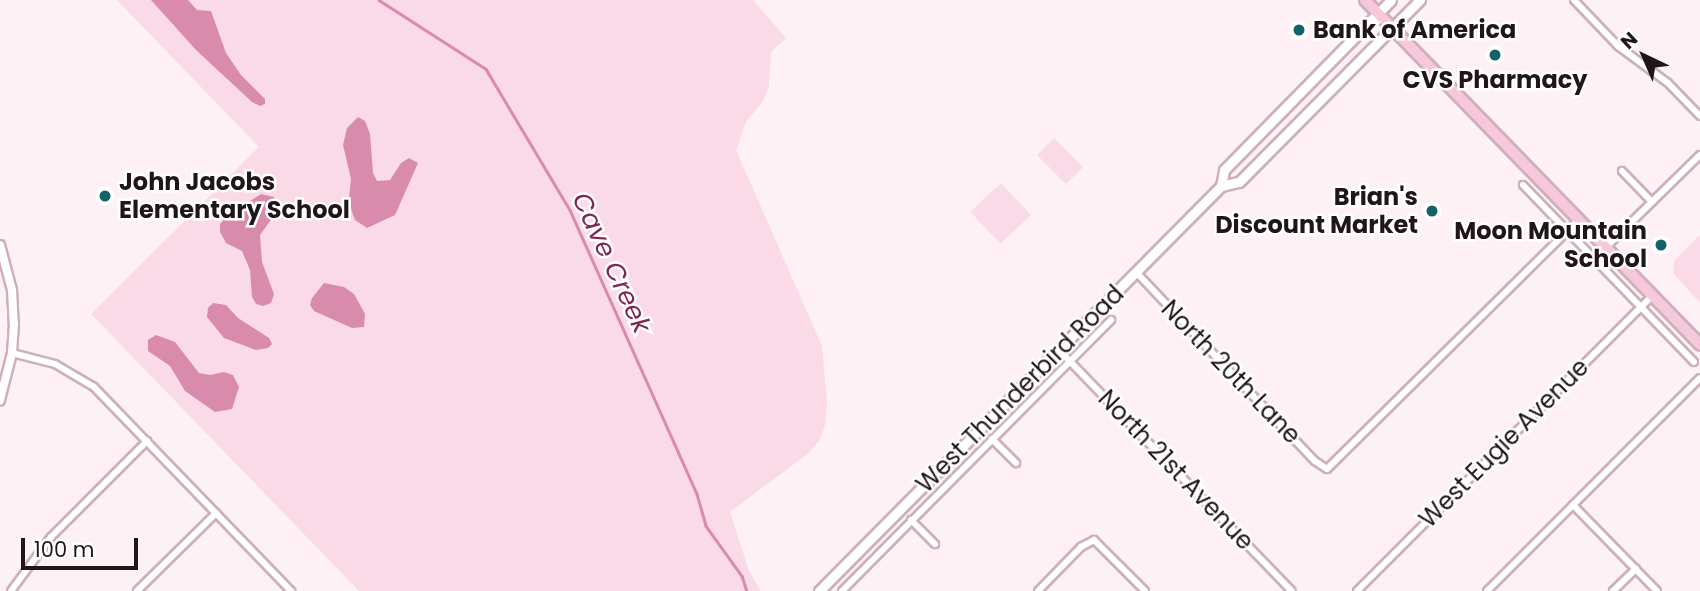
<!DOCTYPE html>
<html>
<head>
<meta charset="utf-8">
<style>
  body { margin:0 }
  #map { position:relative; width:1700px; height:591px; overflow:hidden; background:#fdf1f5; font-family:Poppins,sans-serif }
  div>[style] { position:absolute }
  .green>* { inset:0; background:#f9dae6; transform-origin:0 0 }
  .water>* { inset:0; background:#d98bab }
  .stream>* { height:2.5px; margin:-1.25px; padding:0 1.25px; transform-origin:1.25px; border-radius:1.25px; background:#d98bab }
  .roads { filter:drop-shadow(2px 0 #cdb0bb) drop-shadow(-2px 0 #cdb0bb) drop-shadow(0 2px #cdb0bb) drop-shadow(0 -2px #cdb0bb) }
  .minor>* { height:6px; margin:-3px; padding:0 3px; transform-origin:3px; border-radius:3px; background:#fff }
  .tertiary>* { height:8px; margin:-4px; padding:0 4px; transform-origin:4px; border-radius:4px; background:#fff }
  .secondary>* { height:9px; margin:-4.5px; padding:0 4.5px; transform-origin:4.5px; border-radius:4.5px; background:#fff }
  .primary>* { height:10px; margin:-5px; padding:0 5px; transform-origin:5px; border-radius:5px; background:#f7c8db }
  .dots>* { width:19px; height:19px; translate:-50% -50%; box-sizing:border-box; border:4px solid #fff; border-radius:50% }
  span { translate:-50% -50%; white-space:nowrap; text-align:center; line-height:1.15; -webkit-text-stroke:5px #fff; paint-order:stroke }
  .poi-label { font-size:24px; color:#20161a; font-weight:700 }
  .left { translate:0 -50%; text-align:left }
  .right { translate:-100% -50%; text-align:right }
  .street-label { font-size:24px; color:#20161a }
  .water-label { font-size:26px; color:#802553; font-style:italic }
  .north { position:absolute; left:1609px; top:21px; width:70px; height:70px; -webkit-text-stroke:5px #fff; paint-order:stroke; rotate:316deg; font-size:19px; font-weight:700; line-height:28px; text-align:center; color:#20161a }
  .north::after { content:''; display:block; margin:auto; width:24px; height:32px; background:#20161a; clip-path:polygon(50% 0,100% 100%,50% 72%,0 100%) }
  .scale { position:absolute; left:21px; top:538px; width:117px; height:32px; box-sizing:border-box; border:4px solid #20161a; border-top:0; padding-left:9px; font-size:21px; line-height:24px; white-space:nowrap; color:#20161a; -webkit-text-stroke:5px #fff; paint-order:stroke }
</style>
</head>
<body>
<div id="map">
  <div class="green">
    <div style="clip-path:polygon(117px 0,753px 0,786px 38px,771px 52px,769px 86px,763px 101px,746px 122px,736px 150px,822px 346px,827px 403px,825px 425px,819px 441px,809px 453px,730px 512px,749px 571px,761px 591px,359px 591px,91px 314px,259px 147px)"></div>
    <div style="left:1054px;top:138px;width:41px;height:24px;rotate:45deg"></div>
    <div style="left:1001px;top:183px;width:44px;height:42px;rotate:47deg"></div>
    <div style="clip-path:polygon(1700px 235px,1700px 303px,1673px 273px,1674px 261px)"></div>
  </div>
  <div class="water">
    <div style="clip-path:polygon(151px 0,188px 0,197px 10px,211px 11px,226px 53px,241px 75px,265px 99px,265px 104px,260px 106px,252px 102px,196px 50px)"></div>
    <div style="clip-path:polygon(358px 117px,365px 121px,370px 134px,373px 173px,377px 181px,390px 180px,401px 163px,409px 158px,418px 163px,395px 215px,367px 228px,355px 220px,352px 212px,349px 198px,351px 179px,343px 145px,347px 128px)"></div>
    <div style="clip-path:polygon(261px 194px,274px 197px,278px 210px,260px 235px,262px 262px,274px 294px,271px 303px,263px 306px,256px 304px,252px 297px,250px 270px,242px 251px,226px 243px,220px 232px,220px 224px,227px 216px)"></div>
    <div style="clip-path:polygon(324px 283px,344px 287px,354px 294px,365px 314px,364px 327px,352px 328px,314px 311px,310px 305px,312px 298px)"></div>
    <div style="clip-path:polygon(213px 303px,226px 305px,238px 318px,269px 338px,272px 344px,268px 348px,256px 350px,224px 338px,207px 317px,208px 308px)"></div>
    <div style="clip-path:polygon(156px 335px,175px 342px,199px 373px,210px 375px,224px 372px,233px 375px,239px 387px,232px 409px,215px 412px,185px 391px,170px 366px,148px 351px,148px 340px)"></div>
  </div>
  <div class="stream">
    <div style="left:379px;top:0;width:127px;rotate:32.8deg"></div>
    <div style="left:486px;top:69px;width:164px;rotate:59.2deg"></div>
    <div style="left:570px;top:210px;width:311px;rotate:65.9deg"></div>
    <div style="left:697px;top:494px;width:33px;rotate:74deg"></div>
    <div style="left:706px;top:526px;width:62px;rotate:54.2deg"></div>
    <div style="left:742px;top:576px;width:16px;rotate:72deg"></div>
  </div>
  <div class="roads">
    <div class="minor">
      <div style="left:1574px;top:0;width:64px;rotate:46.3deg"></div>
      <div style="left:1618px;top:46px;width:62px;rotate:36.5deg"></div>
      <div style="left:1668px;top:83px;width:46px;rotate:45.9deg"></div>
      <div style="left:1622px;top:171px;width:43px;rotate:45.9deg"></div>
      <div style="left:1523px;top:185px;width:246px;rotate:46deg"></div>
      <div style="left:1605px;top:248px;width:133px;rotate:-44.4deg"></div>
      <div style="left:1136px;top:272px;width:260px;rotate:46.6deg"></div>
      <div style="left:1315px;top:461px;width:14px;rotate:34deg"></div>
      <div style="left:1327px;top:469px;width:353px;rotate:-44.7deg"></div>
      <div style="left:1059px;top:350px;width:335px;rotate:46deg"></div>
      <div style="left:12px;top:353px;width:44px;rotate:14.3deg"></div>
      <div style="left:55px;top:364px;width:45px;rotate:30.5deg"></div>
      <div style="left:94px;top:387px;width:284px;rotate:46deg"></div>
      <div style="left:992px;top:439px;width:34px;rotate:45deg"></div>
      <div style="left:1573px;top:505px;width:120px;rotate:45.7deg"></div>
      <div style="left:911px;top:520px;width:34px;rotate:45deg"></div>
      <div style="left:11px;top:591px;width:67px;rotate:-53.5deg"></div>
      <div style="left:51px;top:537px;width:136px;rotate:-45deg"></div>
      <div style="left:137px;top:591px;width:111px;rotate:-44.6deg"></div>
      <div style="left:842px;top:591px;width:382px;rotate:-45.2deg"></div>
      <div style="left:1038px;top:591px;width:62px;rotate:-45.7deg"></div>
      <div style="left:1081px;top:547px;width:15px;rotate:-28deg"></div>
      <div style="left:1094px;top:540px;width:72px;rotate:45deg"></div>
      <div style="left:1357px;top:591px;width:417px;rotate:-45deg"></div>
      <div style="left:1487px;top:591px;width:301px;rotate:-45deg"></div>
      <div style="left:1613px;top:591px;width:32px;rotate:-44deg"></div>
    </div>
    <div class="tertiary">
      <div style="left:0;top:245px;width:47px;rotate:75.1deg"></div>
      <div style="left:12px;top:290px;width:34px;rotate:87deg"></div>
      <div style="left:14px;top:324px;width:29px;rotate:94deg"></div>
      <div style="left:12px;top:353px;width:49px;rotate:104.3deg"></div>
    </div>
    <div class="secondary">
      <div style="left:1221px;top:186px;width:16px;rotate:-79deg"></div>
      <div style="left:1224px;top:170px;width:238px;rotate:-45.5deg"></div>
      <div style="left:819px;top:591px;width:571px;rotate:-45.21deg"></div>
      <div style="left:1221px;top:186px;width:18px;rotate:-13deg"></div>
      <div style="left:1239px;top:182px;width:257px;rotate:-45.2deg"></div>
    </div>
    <div class="primary">
      <div style="left:1365px;top:0;width:481px;rotate:45.8deg"></div>
    </div>
  </div>
  <div class="dots">
    <div style="left:1299px;top:30px;background:#126269"></div>
    <div style="left:1495px;top:55px;background:#126269"></div>
    <div style="left:105px;top:196px;background:#126269"></div>
    <div style="left:1432px;top:211px;background:#126269"></div>
    <div style="left:1661px;top:245px;background:#126269"></div>
  </div>
  <div class="poi-label">
    <span class="left" style="left:1313px;top:30px">Bank of America</span>
    <span style="left:1495px;top:80px">CVS Pharmacy</span>
    <span class="left" style="left:119px;top:196px">John Jacobs<br>Elementary School</span>
    <span class="right" style="left:1418px;top:211px">Brian's<br>Discount Market</span>
    <span class="right" style="left:1647px;top:245px">Moon Mountain<br>School</span>
  </div>
  <div class="street-label">
    <span style="left:1231px;top:372px;rotate:46deg">North 20th Lane</span>
    <span style="left:1020px;top:389px;rotate:-45deg">West Thunderbird Road</span>
    <span style="left:1504px;top:443px;rotate:-45deg">West Eugie Avenue</span>
    <span style="left:1176px;top:470px;rotate:46deg">North 21st Avenue</span>
  </div>
  <div class="water-label">
    <span style="left:611px;top:263px;rotate:65deg">Cave Creek</span>
  </div>
  <div class="north">N</div>
  <div class="scale">100 m</div>
</div>
</body>
</html>
